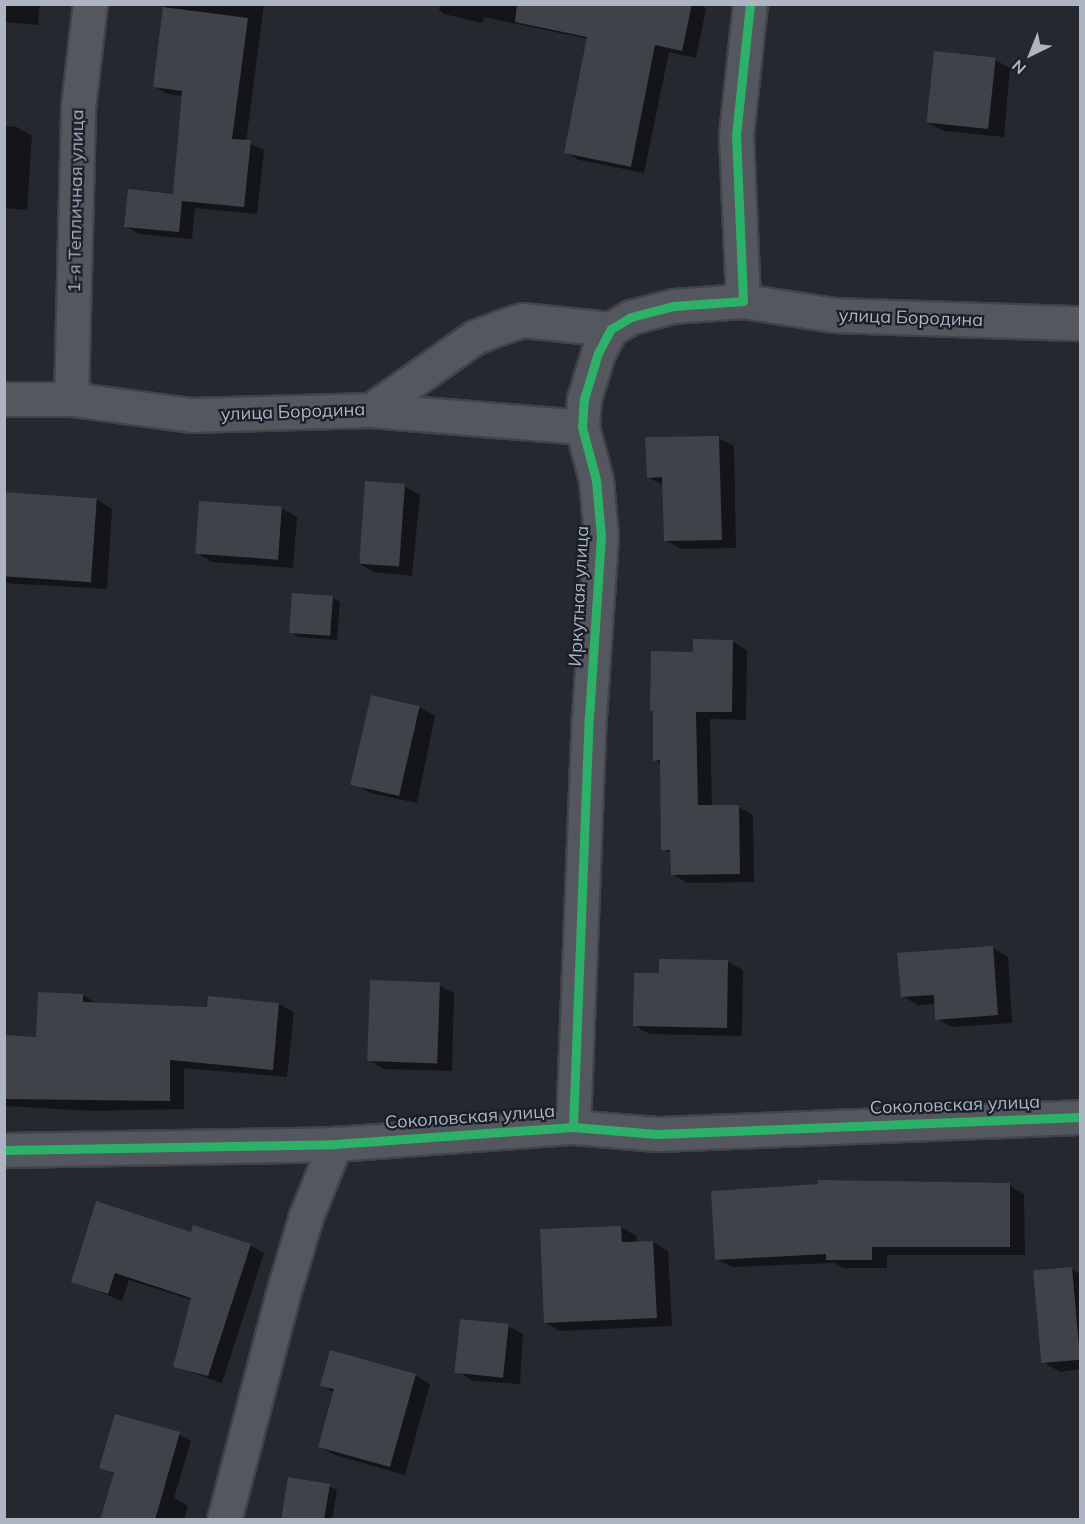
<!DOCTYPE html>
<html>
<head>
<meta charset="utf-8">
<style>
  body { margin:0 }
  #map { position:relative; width:1085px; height:1524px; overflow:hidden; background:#25282f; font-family:Mulish,sans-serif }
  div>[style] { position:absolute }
  .shadow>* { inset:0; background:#0007 }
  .building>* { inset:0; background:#3f4248; transform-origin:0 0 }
  .roads { filter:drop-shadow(2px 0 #414349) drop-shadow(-2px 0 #414349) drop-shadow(0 2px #414349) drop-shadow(0 -2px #414349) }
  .minor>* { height:33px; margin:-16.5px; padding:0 16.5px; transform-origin:16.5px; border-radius:16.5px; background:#54575e }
  .cycleway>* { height:9px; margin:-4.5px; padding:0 4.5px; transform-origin:4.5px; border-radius:4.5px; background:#2db169 }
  span { translate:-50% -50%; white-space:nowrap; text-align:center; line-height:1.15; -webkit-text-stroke:4.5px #191f29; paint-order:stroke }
  .street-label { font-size:18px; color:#adb4c2 }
  .frame { position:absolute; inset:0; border:6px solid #adb4c2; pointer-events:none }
  .north { position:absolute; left:1001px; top:24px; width:60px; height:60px; -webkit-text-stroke:4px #191f29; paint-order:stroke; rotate:223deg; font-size:16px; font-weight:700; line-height:24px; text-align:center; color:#adb4c2 }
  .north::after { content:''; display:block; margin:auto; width:21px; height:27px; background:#adb4c2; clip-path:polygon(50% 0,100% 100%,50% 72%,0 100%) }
</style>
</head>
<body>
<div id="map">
  <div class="shadow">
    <div style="clip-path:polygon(4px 4px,40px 4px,38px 25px,4px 22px)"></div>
    <div style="clip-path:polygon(165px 4px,264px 4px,246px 142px,264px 150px,257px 214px,195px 208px,192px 239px,139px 234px,125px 226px,174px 196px,183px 96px,168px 94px,155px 87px)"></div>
    <div style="clip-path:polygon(440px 4px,699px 4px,706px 9px,696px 58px,669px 52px,644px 173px,579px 160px,565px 152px,588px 39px,484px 17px,482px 23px,444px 14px,439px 10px)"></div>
    <div style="clip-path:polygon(995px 60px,1010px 68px,1004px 137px,944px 131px,928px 123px)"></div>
    <div style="clip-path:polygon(4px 126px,17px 127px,32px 136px,27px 210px,4px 208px)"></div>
    <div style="clip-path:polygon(718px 438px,734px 446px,736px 548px,681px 549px,665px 540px,664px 486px,648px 477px)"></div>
    <div style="clip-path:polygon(404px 486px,420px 495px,412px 576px,374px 572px,358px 563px)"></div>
    <div style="clip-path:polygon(4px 493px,97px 500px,112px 509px,107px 589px,4px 583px)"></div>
    <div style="clip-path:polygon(281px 508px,297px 517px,293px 568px,212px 562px,197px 553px)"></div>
    <div style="clip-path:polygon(333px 598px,340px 602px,337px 640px,298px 637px,290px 632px)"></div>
    <div style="clip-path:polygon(732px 641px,747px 650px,746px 720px,710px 719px,712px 807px,739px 807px,753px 815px,754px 882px,687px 883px,672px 874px,672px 854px,663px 849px,661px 764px,655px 760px,695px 654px)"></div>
    <div style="clip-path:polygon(419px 707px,435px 716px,417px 803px,370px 793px,355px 784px)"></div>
    <div style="clip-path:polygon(993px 948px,1008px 957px,1012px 1023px,952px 1027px,937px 1019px,936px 1004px,918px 1005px,902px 996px)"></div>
    <div style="clip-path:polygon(728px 962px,743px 970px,742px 1036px,650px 1034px,635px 1026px,661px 975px)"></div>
    <div style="clip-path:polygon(439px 985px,454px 993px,452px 1071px,384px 1069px,369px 1060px)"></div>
    <div style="clip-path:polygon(83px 995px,97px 1004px,208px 1009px,209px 997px,279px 1004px,294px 1012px,287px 1077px,184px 1068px,184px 1109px,93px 1111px,4px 1106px,4px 1036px,37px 1038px)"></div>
    <div style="clip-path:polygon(1009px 1185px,1024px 1194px,1025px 1255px,887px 1255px,887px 1268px,843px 1268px,834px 1263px,732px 1267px,716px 1259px)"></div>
    <div style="clip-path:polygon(621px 1227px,636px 1236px,637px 1243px,653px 1242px,668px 1251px,672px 1326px,560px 1331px,545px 1322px,541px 1230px)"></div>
    <div style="clip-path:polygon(192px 1233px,250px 1245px,264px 1253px,222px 1383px,174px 1366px,192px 1300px,129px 1280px,122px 1301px,72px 1281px)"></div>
    <div style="clip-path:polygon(1071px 1269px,1080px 1274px,1080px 1369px,1060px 1372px,1045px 1363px)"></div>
    <div style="clip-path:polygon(508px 1326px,523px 1334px,520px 1384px,474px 1381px,458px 1372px)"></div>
    <div style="clip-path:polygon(415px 1375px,430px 1384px,405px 1475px,335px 1455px,320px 1447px,335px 1393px,322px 1385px)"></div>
    <div style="clip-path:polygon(179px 1434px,191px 1441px,174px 1498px,188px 1506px,184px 1520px,105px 1520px,115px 1475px,101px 1468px)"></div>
    <div style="clip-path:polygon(329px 1486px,337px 1490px,332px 1520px,283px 1520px)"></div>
  </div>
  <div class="building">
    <div style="clip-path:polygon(517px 4px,692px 4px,682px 51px,655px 45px,631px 167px,564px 153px,587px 37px,515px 22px)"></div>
    <div style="clip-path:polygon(163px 7px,248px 18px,232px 139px,251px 140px,244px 207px,182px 201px,179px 232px,124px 227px,128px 189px,173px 194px,182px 91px,153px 87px)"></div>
    <div style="left:934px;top:51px;width:62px;height:72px;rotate:6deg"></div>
    <div style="clip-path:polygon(719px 436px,722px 540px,664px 541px,662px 477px,647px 478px,645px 437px)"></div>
    <div style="left:365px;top:481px;width:40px;height:83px;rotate:4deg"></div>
    <div style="left:4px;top:492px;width:93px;height:84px;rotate:4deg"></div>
    <div style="left:199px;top:501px;width:83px;height:53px;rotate:4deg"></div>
    <div style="left:292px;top:593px;width:41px;height:40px;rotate:4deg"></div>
    <div style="clip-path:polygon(693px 639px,733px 640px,732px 712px,696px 712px,698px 805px,739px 805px,740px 874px,671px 875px,670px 850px,661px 850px,660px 760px,653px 761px,653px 711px,650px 711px,651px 651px,693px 652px)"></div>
    <div style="left:371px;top:695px;width:50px;height:92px;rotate:13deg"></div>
    <div style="clip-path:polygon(993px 946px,998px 1015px,935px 1020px,934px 995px,901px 997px,897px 953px)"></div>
    <div style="clip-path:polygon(659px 959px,728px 960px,727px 1028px,633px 1026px,634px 973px,659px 973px)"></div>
    <div style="left:370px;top:980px;width:70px;height:81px;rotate:2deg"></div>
    <div style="clip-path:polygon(38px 992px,83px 994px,83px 1002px,207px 1007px,208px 996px,279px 1003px,273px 1070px,170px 1060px,170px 1101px,4px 1099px,4px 1035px,36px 1037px)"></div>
    <div style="clip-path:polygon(818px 1180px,1010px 1183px,1010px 1247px,872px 1247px,872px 1260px,826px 1260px,826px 1254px,715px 1260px,711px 1191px,818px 1184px)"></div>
    <div style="clip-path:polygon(96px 1201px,191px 1232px,193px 1225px,251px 1244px,208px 1376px,173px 1367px,191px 1298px,115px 1273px,108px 1294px,71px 1282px)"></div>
    <div style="clip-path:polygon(621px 1226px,622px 1242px,653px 1241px,657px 1318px,544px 1323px,540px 1229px)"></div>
    <div style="left:1072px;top:1267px;width:93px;height:39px;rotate:85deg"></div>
    <div style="left:460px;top:1319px;width:49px;height:54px;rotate:6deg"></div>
    <div style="clip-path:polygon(330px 1350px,416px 1374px,390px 1467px,318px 1447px,334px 1389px,320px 1386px)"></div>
    <div style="clip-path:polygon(115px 1414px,180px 1432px,155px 1520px,100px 1520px,114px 1473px,99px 1468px)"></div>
    <div style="clip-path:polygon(288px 1477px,330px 1484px,324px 1520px,281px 1520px)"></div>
  </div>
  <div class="roads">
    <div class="minor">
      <div style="left:743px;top:301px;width:91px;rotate:8.8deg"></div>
      <div style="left:833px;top:315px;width:247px;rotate:1.9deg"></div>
      <div style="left:4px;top:399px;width:67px"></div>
      <div style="left:71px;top:399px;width:121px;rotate:7.6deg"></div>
      <div style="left:191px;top:415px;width:180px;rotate:-1.6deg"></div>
      <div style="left:371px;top:410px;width:212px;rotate:4.6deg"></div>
      <div style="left:71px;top:399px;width:292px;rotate:-88.6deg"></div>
      <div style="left:78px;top:107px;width:104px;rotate:-83.4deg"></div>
      <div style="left:371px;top:410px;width:127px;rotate:-35.1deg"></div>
      <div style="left:475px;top:337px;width:25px;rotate:-21deg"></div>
      <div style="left:498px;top:328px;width:25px;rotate:-18deg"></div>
      <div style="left:522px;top:320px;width:89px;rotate:5.8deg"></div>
      <div style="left:573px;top:1127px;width:410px;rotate:-87.8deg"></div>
      <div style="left:589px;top:717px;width:180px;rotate:-86.2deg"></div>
      <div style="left:601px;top:537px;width:57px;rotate:-95deg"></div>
      <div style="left:596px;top:480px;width:55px;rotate:-104.8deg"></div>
      <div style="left:582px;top:427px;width:28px;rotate:-86deg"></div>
      <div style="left:584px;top:399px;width:48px;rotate:-73.1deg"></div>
      <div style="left:598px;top:353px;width:27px;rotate:-62deg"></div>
      <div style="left:611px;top:329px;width:23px;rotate:-31deg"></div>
      <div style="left:631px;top:317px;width:43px;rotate:-14.7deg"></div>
      <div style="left:673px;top:306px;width:70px;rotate:-4.1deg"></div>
      <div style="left:743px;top:301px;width:166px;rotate:-92.4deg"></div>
      <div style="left:736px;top:135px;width:132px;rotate:-83.9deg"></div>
      <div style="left:4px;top:1150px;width:331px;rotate:-1deg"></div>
      <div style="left:335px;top:1144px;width:239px;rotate:-4.1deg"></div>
      <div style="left:573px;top:1127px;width:84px;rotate:4.8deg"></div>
      <div style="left:657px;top:1134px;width:423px;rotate:-2.3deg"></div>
      <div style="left:224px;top:1520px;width:230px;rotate:-75.4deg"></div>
      <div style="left:282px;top:1297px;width:84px;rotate:-73.5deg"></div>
      <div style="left:306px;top:1216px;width:78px;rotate:-68.1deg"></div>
    </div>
  </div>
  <div class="cycleway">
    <div style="left:573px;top:1127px;width:410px;rotate:-87.8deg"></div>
    <div style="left:589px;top:717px;width:180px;rotate:-86.2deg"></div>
    <div style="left:601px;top:537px;width:57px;rotate:-95deg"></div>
    <div style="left:596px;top:480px;width:55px;rotate:-104.8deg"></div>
    <div style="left:582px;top:427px;width:28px;rotate:-86deg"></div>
    <div style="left:584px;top:399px;width:48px;rotate:-73.1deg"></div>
    <div style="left:598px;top:353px;width:27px;rotate:-62deg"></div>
    <div style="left:611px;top:329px;width:23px;rotate:-31deg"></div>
    <div style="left:631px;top:317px;width:43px;rotate:-14.7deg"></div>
    <div style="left:673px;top:306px;width:70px;rotate:-4.1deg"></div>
    <div style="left:743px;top:301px;width:166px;rotate:-92.4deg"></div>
    <div style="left:736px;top:135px;width:132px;rotate:-83.9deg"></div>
    <div style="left:4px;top:1150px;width:331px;rotate:-1deg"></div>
    <div style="left:335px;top:1144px;width:239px;rotate:-4.1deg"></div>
    <div style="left:573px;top:1127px;width:84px;rotate:4.8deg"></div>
    <div style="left:657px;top:1134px;width:423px;rotate:-2.3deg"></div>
  </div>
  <div class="street-label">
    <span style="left:76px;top:201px;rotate:-89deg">1-я Тепличная улица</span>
    <span style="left:911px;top:318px;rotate:2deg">улица Бородина</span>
    <span style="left:293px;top:412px;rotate:-2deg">улица Бородина</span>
    <span style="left:579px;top:596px;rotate:-87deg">Иркутная улица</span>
    <span style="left:955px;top:1105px;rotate:-2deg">Соколовская улица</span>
    <span style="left:470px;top:1117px;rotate:-4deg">Соколовская улица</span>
  </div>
  <div class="frame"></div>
  <div class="north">N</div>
</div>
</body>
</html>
